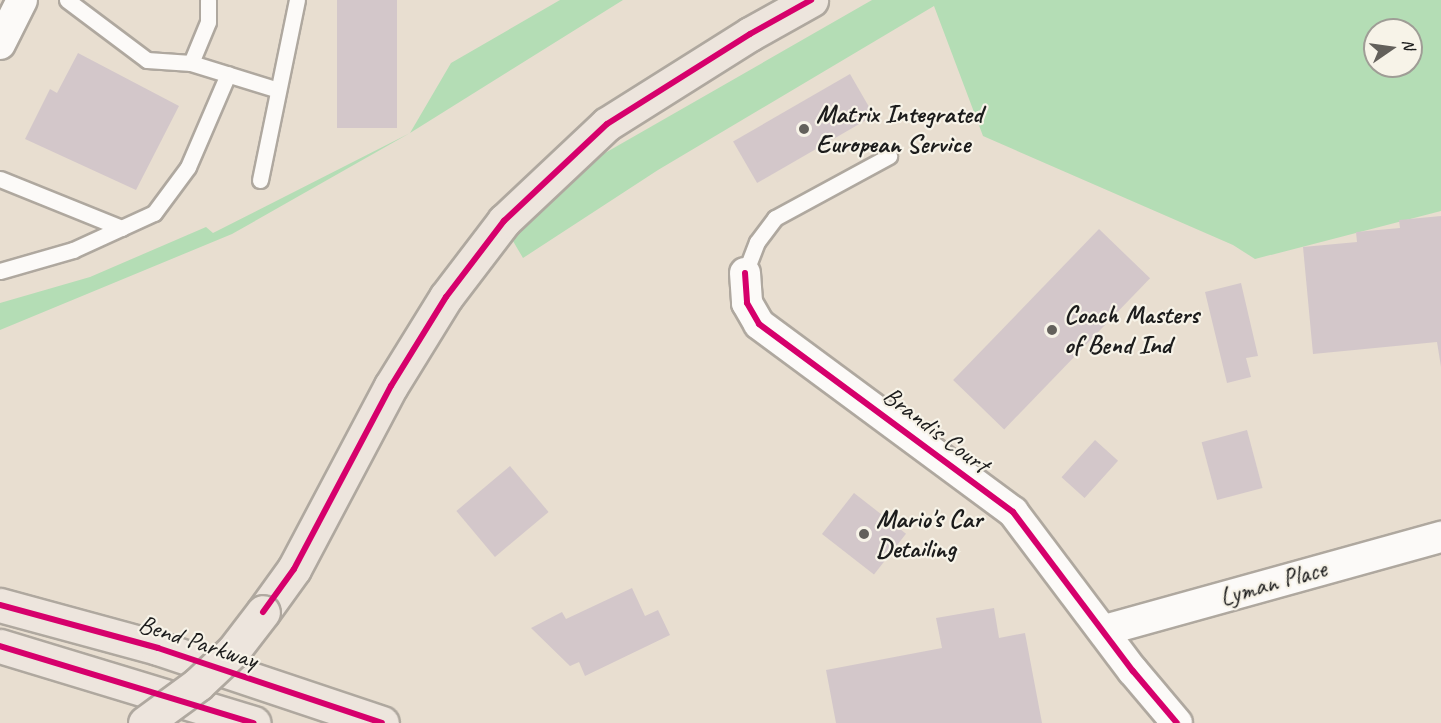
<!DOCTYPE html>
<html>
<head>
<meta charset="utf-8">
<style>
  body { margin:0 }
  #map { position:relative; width:1441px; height:723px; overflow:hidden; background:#e8ded0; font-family:Caveat,sans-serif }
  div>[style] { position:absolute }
  .green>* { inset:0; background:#b4ddb5 }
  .building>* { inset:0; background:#d3c7ca; transform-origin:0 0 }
  .roads { filter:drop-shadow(2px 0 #afa89f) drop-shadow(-2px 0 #afa89f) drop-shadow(0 2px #afa89f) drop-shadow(0 -2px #afa89f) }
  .lane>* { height:15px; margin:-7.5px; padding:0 7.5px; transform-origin:7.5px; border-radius:7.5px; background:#fcfaf8 }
  .street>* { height:30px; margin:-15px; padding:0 15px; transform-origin:15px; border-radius:15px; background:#fcfaf8 }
  .highway>* { height:33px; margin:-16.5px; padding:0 16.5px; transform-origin:16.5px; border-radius:16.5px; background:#ede5dd }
  .bridges { filter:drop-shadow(2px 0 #afa89f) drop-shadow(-2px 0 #afa89f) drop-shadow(0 2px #afa89f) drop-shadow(0 -2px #afa89f) }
  .highway-bridge>* { height:33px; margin:-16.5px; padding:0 16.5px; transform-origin:16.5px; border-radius:16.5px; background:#ede5dd }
  .cycleway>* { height:6px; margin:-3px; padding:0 3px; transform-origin:3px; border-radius:3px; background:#d6006c }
  .dots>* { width:16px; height:16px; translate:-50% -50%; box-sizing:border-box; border:3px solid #f7f3e8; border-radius:50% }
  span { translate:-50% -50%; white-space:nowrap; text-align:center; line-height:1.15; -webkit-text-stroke:4.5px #f7f3e8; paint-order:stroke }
  .poi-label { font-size:26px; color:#1c1c1c; font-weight:700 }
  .left { translate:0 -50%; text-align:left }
  .street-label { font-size:26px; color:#1c1c1c }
  .north { position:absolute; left:1363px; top:18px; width:60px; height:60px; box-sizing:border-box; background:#f7f3e8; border:2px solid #9f9d96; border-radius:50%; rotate:77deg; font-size:16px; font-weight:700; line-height:24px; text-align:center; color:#1c1c1c }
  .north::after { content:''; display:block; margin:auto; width:21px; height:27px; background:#63605b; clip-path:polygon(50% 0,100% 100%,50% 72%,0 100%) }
</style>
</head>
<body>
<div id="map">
  <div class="green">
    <div style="clip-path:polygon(560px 0,623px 0,410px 133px,232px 234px,0 330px,0 303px,90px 277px,206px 227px,213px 233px,410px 133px,451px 63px)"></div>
    <div style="clip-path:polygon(evenodd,872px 0,1441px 0,1441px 211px,1255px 259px,1233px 245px,983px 136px,934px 6px,658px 170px,523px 258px,510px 236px,584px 165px,872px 0,1375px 30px,1411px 30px,1411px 66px,1375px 66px,1375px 30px)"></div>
  </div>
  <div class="building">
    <div style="left:337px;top:0;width:60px;height:128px"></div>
    <div style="clip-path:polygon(78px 53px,179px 106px,136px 190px,25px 139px,50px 89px,57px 93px)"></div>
    <div style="left:850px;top:74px;width:48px;height:135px;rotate:60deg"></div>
    <div style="clip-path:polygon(1441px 216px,1441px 367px,1437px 342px,1313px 354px,1303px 247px,1357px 242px,1356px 232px,1400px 228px,1399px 220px)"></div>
    <div style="left:1099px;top:229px;width:71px;height:210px;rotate:44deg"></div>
    <div style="clip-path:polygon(1241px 283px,1258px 356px,1246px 358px,1251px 377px,1227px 383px,1205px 292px)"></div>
    <div style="left:1247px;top:430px;width:60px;height:47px;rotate:75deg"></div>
    <div style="left:1095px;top:440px;width:31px;height:50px;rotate:42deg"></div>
    <div style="left:510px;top:466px;width:60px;height:70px;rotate:50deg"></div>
    <div style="left:854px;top:493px;width:66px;height:52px;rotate:38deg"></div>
    <div style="clip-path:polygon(632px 588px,645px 616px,658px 610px,670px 635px,585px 676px,579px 662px,570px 666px,531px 628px,562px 612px,566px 619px)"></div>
    <div style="clip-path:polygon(994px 608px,999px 638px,1025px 633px,1042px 723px,836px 723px,826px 670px,942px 648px,936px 618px)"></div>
  </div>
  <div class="roads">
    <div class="lane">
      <div style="left:67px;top:0;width:100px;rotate:36.9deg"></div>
      <div style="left:147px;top:60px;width:44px;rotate:3.9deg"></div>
      <div style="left:191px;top:63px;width:44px;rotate:-67.5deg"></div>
      <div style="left:208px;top:22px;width:22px;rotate:-90deg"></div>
      <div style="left:191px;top:63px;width:91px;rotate:17.2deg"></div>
      <div style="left:0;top:179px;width:131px;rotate:22deg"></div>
      <div style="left:260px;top:180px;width:184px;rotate:-78.4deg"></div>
      <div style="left:0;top:271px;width:76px;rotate:-16deg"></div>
      <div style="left:73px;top:250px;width:89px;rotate:-24.6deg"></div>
      <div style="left:154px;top:213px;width:57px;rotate:-53.5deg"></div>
      <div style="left:188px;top:167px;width:101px;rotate:-66.7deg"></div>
      <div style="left:745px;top:273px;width:33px;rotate:-69deg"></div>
      <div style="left:757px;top:242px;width:30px;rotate:-53deg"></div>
      <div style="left:775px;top:218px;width:130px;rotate:-28.5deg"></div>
    </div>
    <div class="street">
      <div style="left:0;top:44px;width:49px;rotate:-63.4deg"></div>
      <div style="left:745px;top:273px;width:30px;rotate:86deg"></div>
      <div style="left:747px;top:303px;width:24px;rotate:60deg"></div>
      <div style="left:759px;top:324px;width:316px;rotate:36.5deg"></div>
      <div style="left:1013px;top:512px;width:199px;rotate:53deg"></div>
      <div style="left:1133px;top:671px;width:68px;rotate:49.8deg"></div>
      <div style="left:1105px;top:630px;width:349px;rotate:-15.5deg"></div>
    </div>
    <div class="highway">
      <div style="left:0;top:605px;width:164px;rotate:15.2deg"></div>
      <div style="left:158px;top:648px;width:236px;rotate:18.5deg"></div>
      <div style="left:263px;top:612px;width:53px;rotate:-54.2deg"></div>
      <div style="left:294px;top:569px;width:207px;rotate:-62.1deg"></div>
      <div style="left:391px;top:386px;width:105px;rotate:-58.3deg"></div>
      <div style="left:446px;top:297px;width:96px;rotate:-52.7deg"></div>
      <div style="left:504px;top:221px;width:141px;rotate:-43.3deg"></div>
      <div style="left:607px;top:124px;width:169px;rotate:-32.2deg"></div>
      <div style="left:750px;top:34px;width:70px;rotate:-29.1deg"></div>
      <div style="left:0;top:646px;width:265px;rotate:16.9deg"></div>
    </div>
  </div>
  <div class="bridges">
    <div class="highway-bridge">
      <div style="left:145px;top:723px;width:66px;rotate:-36.3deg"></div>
      <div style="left:198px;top:684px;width:48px;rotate:-43.3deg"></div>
      <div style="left:233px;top:651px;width:49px;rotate:-52.4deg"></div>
    </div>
  </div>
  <div class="cycleway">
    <div style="left:745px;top:273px;width:30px;rotate:86deg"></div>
    <div style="left:747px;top:303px;width:24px;rotate:60deg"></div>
    <div style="left:759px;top:324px;width:316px;rotate:36.5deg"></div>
    <div style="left:1013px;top:512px;width:199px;rotate:53deg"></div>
    <div style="left:1133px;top:671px;width:68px;rotate:49.8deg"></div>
    <div style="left:0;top:605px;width:164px;rotate:15.2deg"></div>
    <div style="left:158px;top:648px;width:236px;rotate:18.5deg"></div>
    <div style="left:263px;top:612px;width:53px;rotate:-54.2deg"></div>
    <div style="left:294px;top:569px;width:207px;rotate:-62.1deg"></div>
    <div style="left:391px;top:386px;width:105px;rotate:-58.3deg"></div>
    <div style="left:446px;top:297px;width:96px;rotate:-52.7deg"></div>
    <div style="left:504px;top:221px;width:141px;rotate:-43.3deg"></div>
    <div style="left:607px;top:124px;width:169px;rotate:-32.2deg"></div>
    <div style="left:750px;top:34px;width:70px;rotate:-29.1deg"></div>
    <div style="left:0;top:646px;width:265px;rotate:16.9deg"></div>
  </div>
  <div class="dots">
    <div style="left:804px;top:129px;background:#63605b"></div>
    <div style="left:1052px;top:330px;background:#63605b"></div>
    <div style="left:864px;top:534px;background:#63605b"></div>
  </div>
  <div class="poi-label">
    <span class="left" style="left:816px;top:129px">Matrix Integrated<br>European Service</span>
    <span class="left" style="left:1064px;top:330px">Coach Masters<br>of Bend Ind</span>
    <span class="left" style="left:876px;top:534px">Mario's Car<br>Detailing</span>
  </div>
  <div class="street-label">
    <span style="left:936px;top:430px;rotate:37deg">Brandis Court</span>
    <span style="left:1273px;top:583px;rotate:-16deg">Lyman Place</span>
    <span style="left:198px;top:642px;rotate:18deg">Bend Parkway</span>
  </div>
  <div class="north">N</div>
</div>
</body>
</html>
